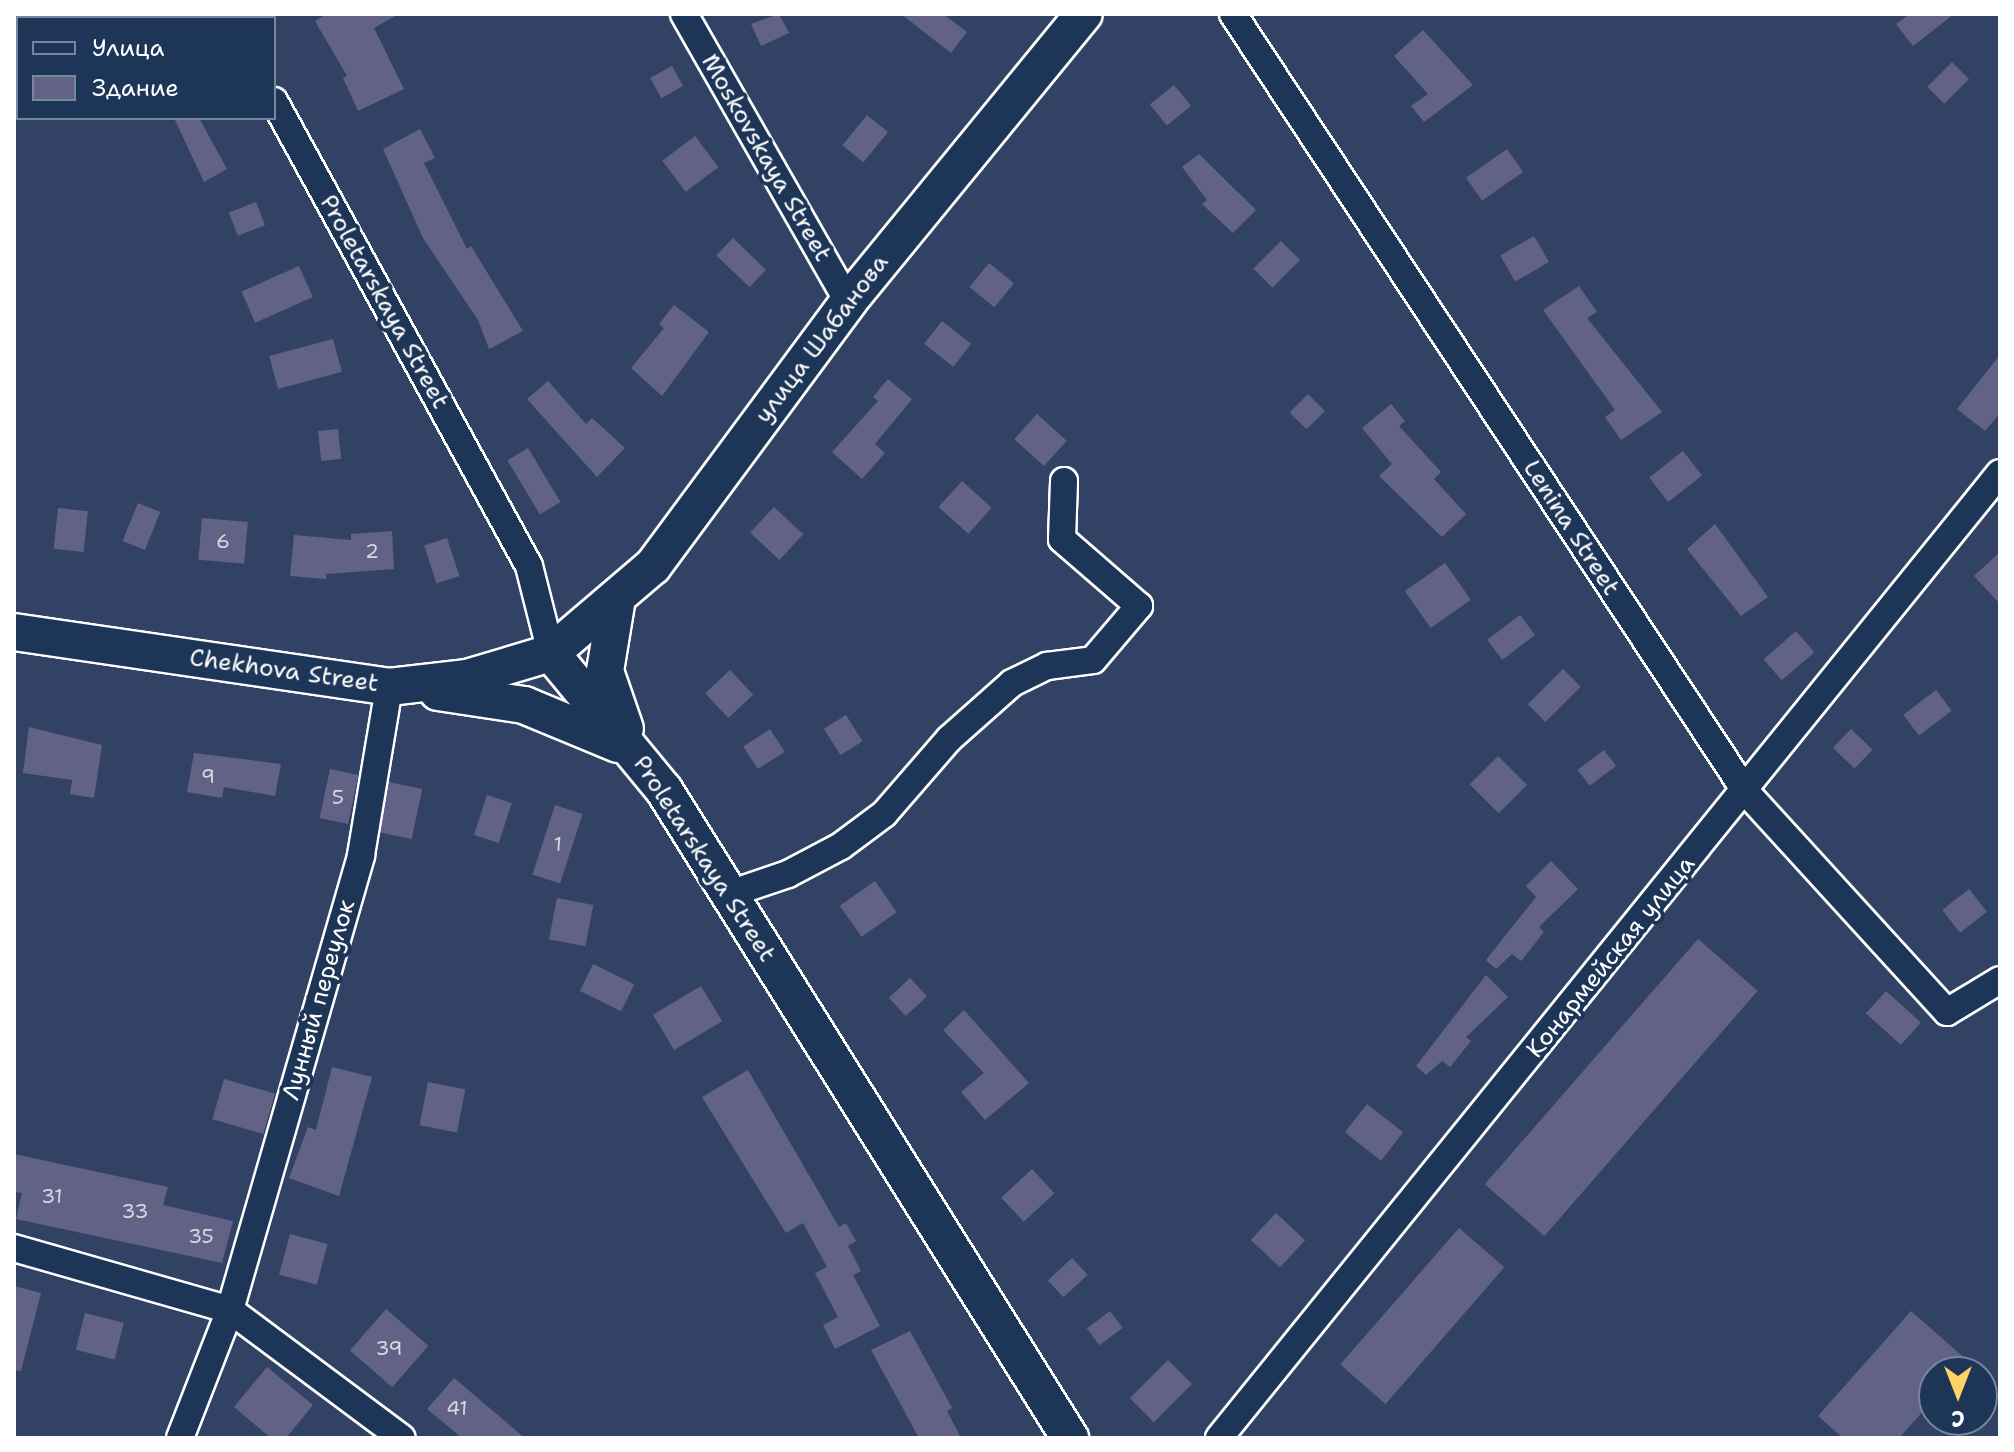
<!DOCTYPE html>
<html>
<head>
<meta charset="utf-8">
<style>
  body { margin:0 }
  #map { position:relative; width:2014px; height:1452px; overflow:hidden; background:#324265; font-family:"Shantell Sans",sans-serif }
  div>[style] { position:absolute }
  .building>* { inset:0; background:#626286; transform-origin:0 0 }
  .roads { filter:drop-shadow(2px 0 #fff) drop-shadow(-2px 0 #fff) drop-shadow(0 2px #fff) drop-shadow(0 -2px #fff) }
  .street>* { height:26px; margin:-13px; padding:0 13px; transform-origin:13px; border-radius:13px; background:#1d3557 }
  .secondary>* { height:36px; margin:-18px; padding:0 18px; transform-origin:18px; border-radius:18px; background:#1d3557 }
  span { translate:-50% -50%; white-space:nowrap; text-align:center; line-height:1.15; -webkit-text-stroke:8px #1d3557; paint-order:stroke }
  .number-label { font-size:20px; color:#d8d8e1 }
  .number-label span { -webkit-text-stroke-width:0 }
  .street-label { font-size:24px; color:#fff }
  .frame { position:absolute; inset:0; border:16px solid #fff; pointer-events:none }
  .legend { position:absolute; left:16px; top:16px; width:260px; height:104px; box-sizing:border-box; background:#1d3557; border:2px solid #77869a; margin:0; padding:10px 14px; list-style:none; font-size:24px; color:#fff }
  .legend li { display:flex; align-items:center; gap:16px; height:40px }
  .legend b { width:40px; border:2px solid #77869a }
  .north { position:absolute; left:1918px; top:1356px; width:80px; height:80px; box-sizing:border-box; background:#1d3557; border:2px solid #77869a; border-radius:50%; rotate:180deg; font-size:22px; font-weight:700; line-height:32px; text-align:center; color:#fff }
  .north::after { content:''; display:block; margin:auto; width:28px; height:36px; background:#ffd166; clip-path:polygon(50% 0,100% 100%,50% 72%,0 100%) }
</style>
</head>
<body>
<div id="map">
  <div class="building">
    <div style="clip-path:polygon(327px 14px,399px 14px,374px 28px,404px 89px,358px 111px,343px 78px,347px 76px,315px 21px)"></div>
    <div style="clip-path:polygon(779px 14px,789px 33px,761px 46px,751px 24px)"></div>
    <div style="clip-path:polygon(901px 14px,943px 14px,967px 32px,951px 53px)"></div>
    <div style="clip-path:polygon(1910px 14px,1954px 14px,1913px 46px,1896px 24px)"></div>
    <div style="clip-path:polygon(1423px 30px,1473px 85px,1424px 122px,1411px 106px,1428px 94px,1394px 56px)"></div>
    <div style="left:1952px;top:62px;width:24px;height:35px;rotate:45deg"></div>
    <div style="left:672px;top:66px;width:23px;height:25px;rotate:61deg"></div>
    <div style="left:1174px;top:85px;width:27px;height:31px;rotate:51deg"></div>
    <div style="left:867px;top:115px;width:27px;height:39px;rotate:39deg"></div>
    <div style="clip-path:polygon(174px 118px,199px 118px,227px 169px,204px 182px)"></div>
    <div style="clip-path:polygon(420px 129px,435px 158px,424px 163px,467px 249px,471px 246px,523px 331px,489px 349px,478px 320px,423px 238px,383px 149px)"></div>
    <div style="left:695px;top:136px;width:39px;height:41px;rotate:53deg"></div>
    <div style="left:1507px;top:149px;width:28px;height:50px;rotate:55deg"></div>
    <div style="clip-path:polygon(1199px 154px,1256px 210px,1233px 233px,1202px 204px,1207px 200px,1182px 167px)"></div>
    <div style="left:256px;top:202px;width:25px;height:29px;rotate:69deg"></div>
    <div style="left:1534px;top:236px;width:30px;height:39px;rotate:60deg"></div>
    <div style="left:733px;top:238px;width:46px;height:24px;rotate:44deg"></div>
    <div style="left:1281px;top:241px;width:27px;height:39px;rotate:45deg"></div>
    <div style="left:989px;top:263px;width:32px;height:31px;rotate:39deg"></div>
    <div style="left:299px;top:266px;width:34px;height:63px;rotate:66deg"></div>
    <div style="clip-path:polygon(1579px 286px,1597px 312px,1587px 318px,1662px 412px,1621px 440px,1605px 417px,1615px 410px,1543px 310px)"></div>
    <div style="clip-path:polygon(674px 305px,709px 332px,662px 396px,631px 368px,664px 328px,659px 324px)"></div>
    <div style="left:942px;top:321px;width:37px;height:29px;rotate:38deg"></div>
    <div style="left:333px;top:339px;width:34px;height:66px;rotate:75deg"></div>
    <div style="clip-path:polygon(2000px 355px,2000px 413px,1985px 431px,1957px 409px)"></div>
    <div style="clip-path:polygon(888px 379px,912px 399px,875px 444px,885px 453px,862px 479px,832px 452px,878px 401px,873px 397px)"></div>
    <div style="clip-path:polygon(548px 381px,586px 424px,592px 418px,625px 448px,597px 477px,527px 399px)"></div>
    <div style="left:1308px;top:394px;width:24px;height:26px;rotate:45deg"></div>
    <div style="clip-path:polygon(1391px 404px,1405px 421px,1399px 426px,1441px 472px,1434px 479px,1466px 514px,1442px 537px,1379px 476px,1392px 464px,1362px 428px)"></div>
    <div style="left:1037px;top:414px;width:40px;height:34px;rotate:42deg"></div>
    <div style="left:338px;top:429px;width:30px;height:20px;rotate:84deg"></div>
    <div style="left:528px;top:448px;width:63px;height:24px;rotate:59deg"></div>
    <div style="left:1683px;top:451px;width:31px;height:43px;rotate:52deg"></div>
    <div style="left:962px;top:481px;width:40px;height:35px;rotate:42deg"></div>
    <div style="left:138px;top:503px;width:24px;height:41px;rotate:22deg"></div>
    <div style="left:774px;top:507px;width:40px;height:35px;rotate:43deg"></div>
    <div style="left:58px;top:508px;width:30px;height:41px;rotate:6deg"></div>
    <div style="left:202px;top:518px;width:46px;height:42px;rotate:5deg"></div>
    <div style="clip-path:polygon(1715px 524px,1768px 597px,1741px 616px,1687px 549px)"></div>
    <div style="clip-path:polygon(392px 531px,394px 569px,326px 574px,326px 579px,290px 576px,294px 535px,351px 540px,351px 534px)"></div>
    <div style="left:447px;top:538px;width:40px;height:24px;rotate:72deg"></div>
    <div style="clip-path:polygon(2000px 552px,2000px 604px,1974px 576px)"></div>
    <div style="left:1445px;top:563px;width:45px;height:49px;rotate:55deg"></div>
    <div style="left:1520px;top:615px;width:25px;height:41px;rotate:53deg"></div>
    <div style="left:1796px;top:631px;width:28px;height:43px;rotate:49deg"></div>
    <div style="left:1563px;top:669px;width:25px;height:50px;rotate:45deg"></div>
    <div style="left:730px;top:670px;width:34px;height:34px;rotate:47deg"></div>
    <div style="left:1936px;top:690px;width:26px;height:41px;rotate:53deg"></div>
    <div style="left:846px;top:715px;width:31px;height:26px;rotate:58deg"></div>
    <div style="clip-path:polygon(29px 727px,102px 745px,94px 798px,70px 794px,72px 780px,23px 773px)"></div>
    <div style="left:770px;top:729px;width:27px;height:32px;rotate:57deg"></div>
    <div style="left:1851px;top:729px;width:30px;height:26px;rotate:44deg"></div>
    <div style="left:1604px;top:750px;width:20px;height:33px;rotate:53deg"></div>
    <div style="clip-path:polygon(194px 753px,281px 764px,275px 796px,224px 787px,222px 798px,187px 792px)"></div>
    <div style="left:1498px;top:756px;width:41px;height:40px;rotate:45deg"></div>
    <div style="left:330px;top:769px;width:29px;height:50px;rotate:12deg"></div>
    <div style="left:389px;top:782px;width:34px;height:51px;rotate:12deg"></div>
    <div style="left:487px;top:795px;width:26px;height:42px;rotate:18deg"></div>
    <div style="left:555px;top:805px;width:29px;height:73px;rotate:18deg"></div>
    <div style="clip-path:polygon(1551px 861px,1578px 889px,1539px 927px,1544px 932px,1521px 961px,1512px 954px,1496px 969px,1486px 960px,1536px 897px,1526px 886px)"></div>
    <div style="left:875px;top:881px;width:38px;height:43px;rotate:55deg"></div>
    <div style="left:1969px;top:889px;width:29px;height:34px;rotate:52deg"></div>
    <div style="left:557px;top:898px;width:37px;height:42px;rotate:11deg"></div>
    <div style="left:1698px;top:939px;width:79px;height:325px;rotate:41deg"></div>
    <div style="left:593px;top:964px;width:46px;height:30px;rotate:26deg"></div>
    <div style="clip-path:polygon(1486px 975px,1508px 997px,1466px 1037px,1471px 1041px,1450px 1067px,1442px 1061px,1426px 1075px,1416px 1066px)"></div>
    <div style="left:910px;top:978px;width:25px;height:29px;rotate:47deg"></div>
    <div style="left:701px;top:986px;width:41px;height:56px;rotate:59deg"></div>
    <div style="left:1886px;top:991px;width:47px;height:30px;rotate:42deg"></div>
    <div style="clip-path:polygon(964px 1010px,1029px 1083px,985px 1120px,961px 1092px,984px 1073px,943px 1030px)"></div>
    <div style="clip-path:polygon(332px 1067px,372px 1077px,339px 1196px,289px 1178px,308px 1127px,316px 1130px)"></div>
    <div style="clip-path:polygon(748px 1070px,839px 1227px,846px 1223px,856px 1241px,848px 1246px,861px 1271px,853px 1275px,880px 1326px,835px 1349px,823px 1325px,838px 1317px,815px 1273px,827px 1267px,803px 1223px,786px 1233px,702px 1097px)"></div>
    <div style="left:224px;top:1079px;width:53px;height:42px;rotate:16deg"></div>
    <div style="left:428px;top:1082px;width:38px;height:44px;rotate:11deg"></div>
    <div style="left:1367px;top:1104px;width:46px;height:36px;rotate:38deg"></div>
    <div style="clip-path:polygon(14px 1154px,168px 1187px,163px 1205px,233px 1221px,222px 1263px,16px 1219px,22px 1193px,14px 1192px)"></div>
    <div style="left:1032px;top:1169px;width:33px;height:42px;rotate:47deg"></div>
    <div style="left:1276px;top:1213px;width:40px;height:37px;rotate:43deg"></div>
    <div style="left:1459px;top:1228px;width:60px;height:181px;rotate:41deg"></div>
    <div style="left:290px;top:1234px;width:39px;height:42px;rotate:15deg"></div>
    <div style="left:1072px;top:1258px;width:23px;height:33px;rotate:47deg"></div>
    <div style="clip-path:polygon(14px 1286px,41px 1293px,21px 1371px,14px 1370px)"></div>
    <div style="left:386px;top:1309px;width:56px;height:55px;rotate:41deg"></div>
    <div style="left:1110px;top:1311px;width:21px;height:29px;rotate:53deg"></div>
    <div style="clip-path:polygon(1911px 1311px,1968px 1361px,1958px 1372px,1934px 1372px,1934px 1399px,1899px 1438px,1843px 1438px,1818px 1416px)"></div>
    <div style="left:85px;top:1313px;width:40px;height:38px;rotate:14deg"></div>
    <div style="clip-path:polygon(910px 1331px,952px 1408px,947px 1411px,961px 1438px,919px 1438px,871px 1350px)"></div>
    <div style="left:1168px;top:1360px;width:34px;height:54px;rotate:45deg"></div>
    <div style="clip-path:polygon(267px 1367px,313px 1405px,286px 1438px,271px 1438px,234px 1407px)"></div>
    <div style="clip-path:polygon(454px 1378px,525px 1438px,462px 1438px,427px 1409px)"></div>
  </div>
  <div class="roads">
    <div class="street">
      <div style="left:226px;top:14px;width:4px;rotate:63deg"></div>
      <div style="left:684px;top:14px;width:331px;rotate:60.3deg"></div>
      <div style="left:1233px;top:14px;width:932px;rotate:56.6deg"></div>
      <div style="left:1746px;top:792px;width:298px;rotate:47.6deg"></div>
      <div style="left:1947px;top:1012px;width:62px;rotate:-31.1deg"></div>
      <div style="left:274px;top:101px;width:530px;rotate:61.26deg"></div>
      <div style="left:529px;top:566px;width:90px;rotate:75.8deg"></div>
      <div style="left:729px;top:894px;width:62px;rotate:-18.7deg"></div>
      <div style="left:788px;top:874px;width:60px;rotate:-27.8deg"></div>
      <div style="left:841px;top:846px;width:54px;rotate:-36.7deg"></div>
      <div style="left:884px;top:814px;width:99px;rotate:-49.1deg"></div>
      <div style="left:949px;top:739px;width:84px;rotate:-41.6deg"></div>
      <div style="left:1012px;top:683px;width:39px;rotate:-26deg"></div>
      <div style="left:1047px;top:666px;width:46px;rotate:-7.4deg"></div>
      <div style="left:1093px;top:660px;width:71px;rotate:-49.6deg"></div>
      <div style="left:1139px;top:606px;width:102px;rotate:-139deg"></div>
      <div style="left:1062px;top:539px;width:58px;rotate:-88deg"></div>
      <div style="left:14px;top:1248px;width:225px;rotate:16deg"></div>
      <div style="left:230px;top:1310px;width:214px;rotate:36.7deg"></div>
      <div style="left:180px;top:1438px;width:137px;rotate:-68.7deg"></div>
      <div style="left:230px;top:1310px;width:473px;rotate:-73.9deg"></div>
      <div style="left:361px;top:855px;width:170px;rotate:-80.5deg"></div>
      <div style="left:1219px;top:1438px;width:1241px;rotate:-51.02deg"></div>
    </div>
    <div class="secondary">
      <div style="left:616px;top:604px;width:68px;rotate:99.3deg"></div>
      <div style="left:605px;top:671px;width:61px;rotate:71deg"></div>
      <div style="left:14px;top:632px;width:379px;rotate:8.3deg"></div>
      <div style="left:389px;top:687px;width:79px;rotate:-6.6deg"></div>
      <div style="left:467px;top:678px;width:88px;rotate:-16.6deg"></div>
      <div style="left:551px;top:653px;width:134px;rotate:-40.5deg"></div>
      <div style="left:653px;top:566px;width:328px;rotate:-53.5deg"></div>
      <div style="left:848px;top:302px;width:372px;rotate:-50.7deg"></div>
      <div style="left:551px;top:653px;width:178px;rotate:50.5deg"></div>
      <div style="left:664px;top:790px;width:765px;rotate:57.93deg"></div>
      <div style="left:438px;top:692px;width:87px;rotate:8.6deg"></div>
      <div style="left:524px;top:705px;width:102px;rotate:22.5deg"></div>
    </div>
  </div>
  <div class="number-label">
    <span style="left:223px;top:541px">6</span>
    <span style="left:372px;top:551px">2</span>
    <span style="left:208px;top:776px">9</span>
    <span style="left:338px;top:797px">5</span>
    <span style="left:558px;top:844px">1</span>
    <span style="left:52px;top:1196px">31</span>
    <span style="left:135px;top:1211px">33</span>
    <span style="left:201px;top:1236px">35</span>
    <span style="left:389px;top:1348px">39</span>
    <span style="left:457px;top:1408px">41</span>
  </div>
  <div class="street-label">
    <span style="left:766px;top:158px;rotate:60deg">Moskovskaya Street</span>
    <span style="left:384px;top:302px;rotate:61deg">Proletarskaya Street</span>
    <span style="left:822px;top:339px;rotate:-53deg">улица Шабанова</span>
    <span style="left:1571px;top:528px;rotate:57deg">Lenina Street</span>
    <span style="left:284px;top:671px;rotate:8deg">Chekhova Street</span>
    <span style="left:704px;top:859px;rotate:57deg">Proletarskaya Street</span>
    <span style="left:1611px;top:957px;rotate:-51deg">Конармейская улица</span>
    <span style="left:319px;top:1000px;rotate:-74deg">Лунный переулок</span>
  </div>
  <div class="frame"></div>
  <ul class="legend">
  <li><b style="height:10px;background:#1d3557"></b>Улица</li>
  <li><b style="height:22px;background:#626286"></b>Здание</li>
  </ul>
  <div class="north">С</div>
</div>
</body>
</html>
